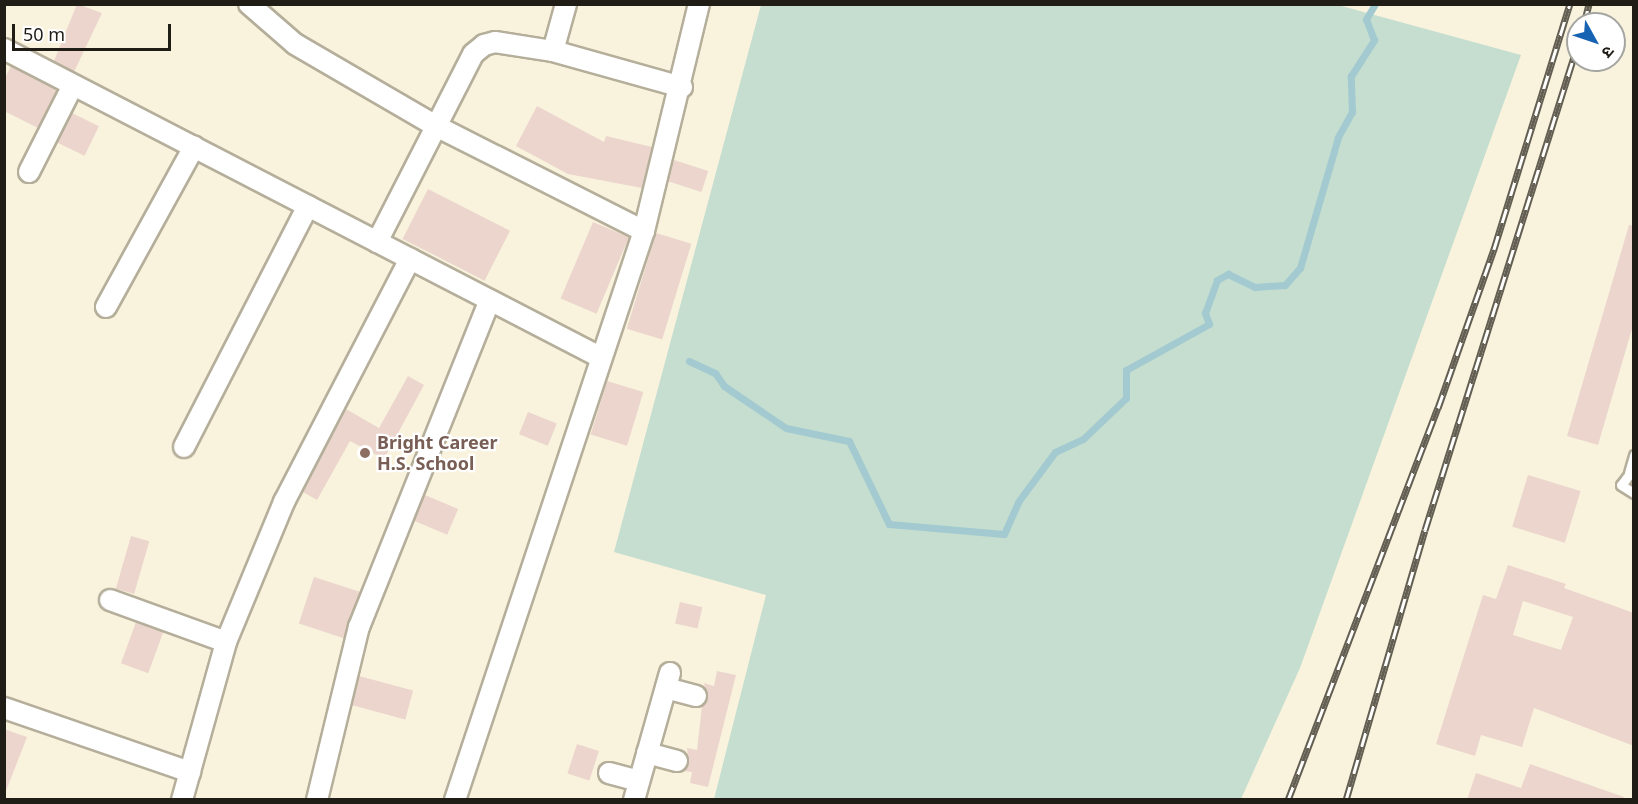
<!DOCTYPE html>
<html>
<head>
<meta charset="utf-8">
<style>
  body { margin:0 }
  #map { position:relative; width:1638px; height:804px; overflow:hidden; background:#f9f3de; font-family:"Noto Sans","Noto Sans Devanagari",sans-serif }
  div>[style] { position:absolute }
  .green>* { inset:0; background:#c5decf }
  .stream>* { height:7px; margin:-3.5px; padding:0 3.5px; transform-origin:3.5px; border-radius:3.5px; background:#a3cad0 }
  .building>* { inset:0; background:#ecd5cc; transform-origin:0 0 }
  .roads { filter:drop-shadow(2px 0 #b4ae9a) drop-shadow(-2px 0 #b4ae9a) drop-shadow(0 2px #b4ae9a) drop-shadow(0 -2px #b4ae9a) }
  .lane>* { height:9px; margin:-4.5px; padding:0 4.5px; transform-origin:4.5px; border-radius:4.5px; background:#fff }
  .street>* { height:20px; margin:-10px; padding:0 10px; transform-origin:10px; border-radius:10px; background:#fff }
  .rail>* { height:7px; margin-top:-3.5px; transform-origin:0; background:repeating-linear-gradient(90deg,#fff 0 14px,#625e52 0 28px); box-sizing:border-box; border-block:2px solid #625e52 }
  .dots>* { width:16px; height:16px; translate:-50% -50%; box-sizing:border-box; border:3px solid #fff; border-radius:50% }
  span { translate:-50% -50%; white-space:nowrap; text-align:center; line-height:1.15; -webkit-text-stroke:4.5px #fff; paint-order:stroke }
  .education-label { font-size:18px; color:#785e54; font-weight:700 }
  .left { translate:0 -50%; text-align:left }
  .frame { position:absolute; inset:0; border:6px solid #1f1d15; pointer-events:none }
  .north { position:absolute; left:1566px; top:12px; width:60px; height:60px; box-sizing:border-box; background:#fff; border:2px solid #a5a5a1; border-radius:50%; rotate:130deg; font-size:16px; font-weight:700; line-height:24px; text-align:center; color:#1f1d15 }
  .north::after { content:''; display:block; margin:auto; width:21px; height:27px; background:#1763b3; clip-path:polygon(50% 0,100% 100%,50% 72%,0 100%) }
  .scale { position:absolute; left:12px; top:24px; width:159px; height:27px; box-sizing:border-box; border:3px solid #1f1d15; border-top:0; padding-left:8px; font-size:18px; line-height:21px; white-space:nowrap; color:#1f1d15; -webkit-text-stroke:4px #fff; paint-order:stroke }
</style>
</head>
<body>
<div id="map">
  <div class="green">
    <div style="clip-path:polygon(761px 5px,1338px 5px,1521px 55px,1300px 668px,1241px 799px,714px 799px,766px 595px,614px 552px)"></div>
  </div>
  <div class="stream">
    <div style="left:689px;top:361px;width:29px;rotate:25deg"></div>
    <div style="left:715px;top:373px;width:16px;rotate:55deg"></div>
    <div style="left:724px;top:386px;width:75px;rotate:34.1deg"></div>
    <div style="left:786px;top:428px;width:64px;rotate:11.7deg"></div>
    <div style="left:849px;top:441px;width:92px;rotate:64.3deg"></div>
    <div style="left:889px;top:524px;width:115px;rotate:5deg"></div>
    <div style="left:1004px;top:534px;width:35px;rotate:-66deg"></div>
    <div style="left:1018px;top:502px;width:62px;rotate:-53.5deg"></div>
    <div style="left:1055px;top:452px;width:31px;rotate:-25deg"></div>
    <div style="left:1083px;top:439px;width:59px;rotate:-43.6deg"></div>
    <div style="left:1126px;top:398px;width:28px;rotate:-90deg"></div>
    <div style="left:1126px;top:370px;width:95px;rotate:-29deg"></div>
    <div style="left:1209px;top:324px;width:12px;rotate:-110deg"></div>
    <div style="left:1205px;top:313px;width:35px;rotate:-70deg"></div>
    <div style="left:1217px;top:280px;width:13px;rotate:-29deg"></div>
    <div style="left:1228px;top:274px;width:30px;rotate:26deg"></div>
    <div style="left:1255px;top:287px;width:30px;rotate:-4deg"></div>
    <div style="left:1285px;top:285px;width:23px;rotate:-49deg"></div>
    <div style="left:1300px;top:268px;width:136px;rotate:-73.8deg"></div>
    <div style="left:1338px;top:137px;width:29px;rotate:-61deg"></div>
    <div style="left:1352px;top:112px;width:36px;rotate:-92deg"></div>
    <div style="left:1351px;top:76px;width:43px;rotate:-57.4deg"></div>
    <div style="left:1374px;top:40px;width:22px;rotate:-111deg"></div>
    <div style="left:1366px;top:19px;width:17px;rotate:-59deg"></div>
  </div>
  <div class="building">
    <div style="clip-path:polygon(77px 4px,102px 13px,74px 72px,54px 61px)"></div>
    <div style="clip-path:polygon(11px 66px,57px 90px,38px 128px,4px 111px,4px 80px)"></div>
    <div style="clip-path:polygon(537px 106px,604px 142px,606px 136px,652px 147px,642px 188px,568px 174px,516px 146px)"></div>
    <div style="left:72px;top:113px;width:30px;height:33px;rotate:26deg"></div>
    <div style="left:674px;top:160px;width:36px;height:22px;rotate:18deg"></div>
    <div style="left:428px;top:189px;width:92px;height:56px;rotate:27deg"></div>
    <div style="left:593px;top:222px;width:39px;height:83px;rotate:23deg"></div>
    <div style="clip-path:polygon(1629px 225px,1634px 226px,1634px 322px,1598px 445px,1567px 436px)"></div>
    <div style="left:656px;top:233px;width:37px;height:100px;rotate:17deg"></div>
    <div style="clip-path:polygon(408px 376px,424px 385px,384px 459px,350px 441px,317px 500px,303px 492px,346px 409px,379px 428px)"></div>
    <div style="left:607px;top:381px;width:38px;height:56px;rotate:17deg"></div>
    <div style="left:528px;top:412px;width:31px;height:24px;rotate:22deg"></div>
    <div style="left:1528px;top:475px;width:55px;height:54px;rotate:17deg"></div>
    <div style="left:425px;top:495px;width:36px;height:28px;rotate:23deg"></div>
    <div style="left:131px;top:536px;width:19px;height:55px;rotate:16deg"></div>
    <div style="clip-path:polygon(evenodd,1508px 565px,1566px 584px,1564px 588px,1634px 613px,1634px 746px,1534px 708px,1522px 747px,1481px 735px,1475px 756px,1436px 744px,1483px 595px,1496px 599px,1508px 565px,1523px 601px,1573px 617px,1561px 650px,1513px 635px,1523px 601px)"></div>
    <div style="left:314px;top:577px;width:48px;height:49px;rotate:18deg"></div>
    <div style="left:680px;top:602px;width:23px;height:22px;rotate:13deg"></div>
    <div style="left:136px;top:622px;width:29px;height:44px;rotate:20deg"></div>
    <div style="clip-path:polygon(717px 671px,736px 675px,708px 787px,690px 783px,692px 772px,684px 771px,689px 764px,687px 748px,697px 750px,702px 706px,708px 699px,704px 683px,714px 686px)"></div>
    <div style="left:359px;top:676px;width:56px;height:30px;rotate:15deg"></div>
    <div style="clip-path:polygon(4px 729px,27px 737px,6px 791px,4px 791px)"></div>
    <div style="left:577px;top:744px;width:23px;height:31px;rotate:18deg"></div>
    <div style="clip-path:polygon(1530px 764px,1624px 797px,1623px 800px,1467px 800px,1476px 773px,1521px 788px)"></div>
  </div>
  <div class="roads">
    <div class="lane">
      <div style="left:1634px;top:468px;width:21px;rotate:127deg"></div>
      <div style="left:1621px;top:485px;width:15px;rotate:32deg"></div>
      <div style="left:1629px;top:473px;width:19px;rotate:-74deg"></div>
    </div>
    <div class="street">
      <div style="left:249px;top:4px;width:61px;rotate:41deg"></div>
      <div style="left:295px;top:44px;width:163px;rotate:30.2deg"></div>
      <div style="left:436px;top:126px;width:233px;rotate:26.8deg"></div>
      <div style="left:4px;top:49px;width:671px;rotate:27.33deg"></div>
      <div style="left:553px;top:51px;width:49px;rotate:-74.5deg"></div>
      <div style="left:29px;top:172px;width:97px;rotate:-63.2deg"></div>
      <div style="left:377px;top:242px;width:211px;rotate:-62.9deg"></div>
      <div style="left:473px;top:54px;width:14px;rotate:-39deg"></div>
      <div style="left:484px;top:45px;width:11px;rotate:-15deg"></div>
      <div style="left:495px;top:42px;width:59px;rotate:8.8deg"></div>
      <div style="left:553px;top:51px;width:134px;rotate:15.6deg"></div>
      <div style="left:106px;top:307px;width:183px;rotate:-61.2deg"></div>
      <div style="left:184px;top:447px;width:271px;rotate:-62.8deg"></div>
      <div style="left:110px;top:600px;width:123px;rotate:19.9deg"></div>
      <div style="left:666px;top:688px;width:31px;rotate:15deg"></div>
      <div style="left:4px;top:708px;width:197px;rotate:19deg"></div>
      <div style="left:647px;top:753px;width:31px;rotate:15deg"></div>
      <div style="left:609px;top:773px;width:31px;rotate:15deg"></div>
      <div style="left:182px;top:800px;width:164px;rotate:-74.4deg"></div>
      <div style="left:226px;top:642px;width:152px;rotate:-67.5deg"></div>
      <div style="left:284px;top:502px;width:274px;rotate:-62.6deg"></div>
      <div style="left:317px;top:800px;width:178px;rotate:-76.4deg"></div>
      <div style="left:359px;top:627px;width:352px;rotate:-68.2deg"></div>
      <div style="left:455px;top:800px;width:600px;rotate:-71.63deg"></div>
      <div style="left:644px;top:231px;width:234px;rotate:-76.4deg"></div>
      <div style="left:634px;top:800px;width:132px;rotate:-74.2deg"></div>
    </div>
  </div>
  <div class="rail">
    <div style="left:1584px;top:24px;width:21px;rotate:-76deg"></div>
    <div style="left:1288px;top:800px;width:420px;rotate:-69.1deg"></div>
    <div style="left:1438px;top:408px;width:169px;rotate:-70.6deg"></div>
    <div style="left:1494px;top:249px;width:257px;rotate:-72.8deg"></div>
    <div style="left:1346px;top:800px;width:281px;rotate:-73.7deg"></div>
    <div style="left:1425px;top:530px;width:510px;rotate:-72.53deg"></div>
  </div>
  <div class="dots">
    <div style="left:365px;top:453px;background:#8d6e63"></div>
  </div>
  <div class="education-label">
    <span class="left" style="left:377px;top:453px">Bright Career<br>H.S. School</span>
  </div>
  <div class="frame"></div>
  <div class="north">उ</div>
  <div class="scale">50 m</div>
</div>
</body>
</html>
